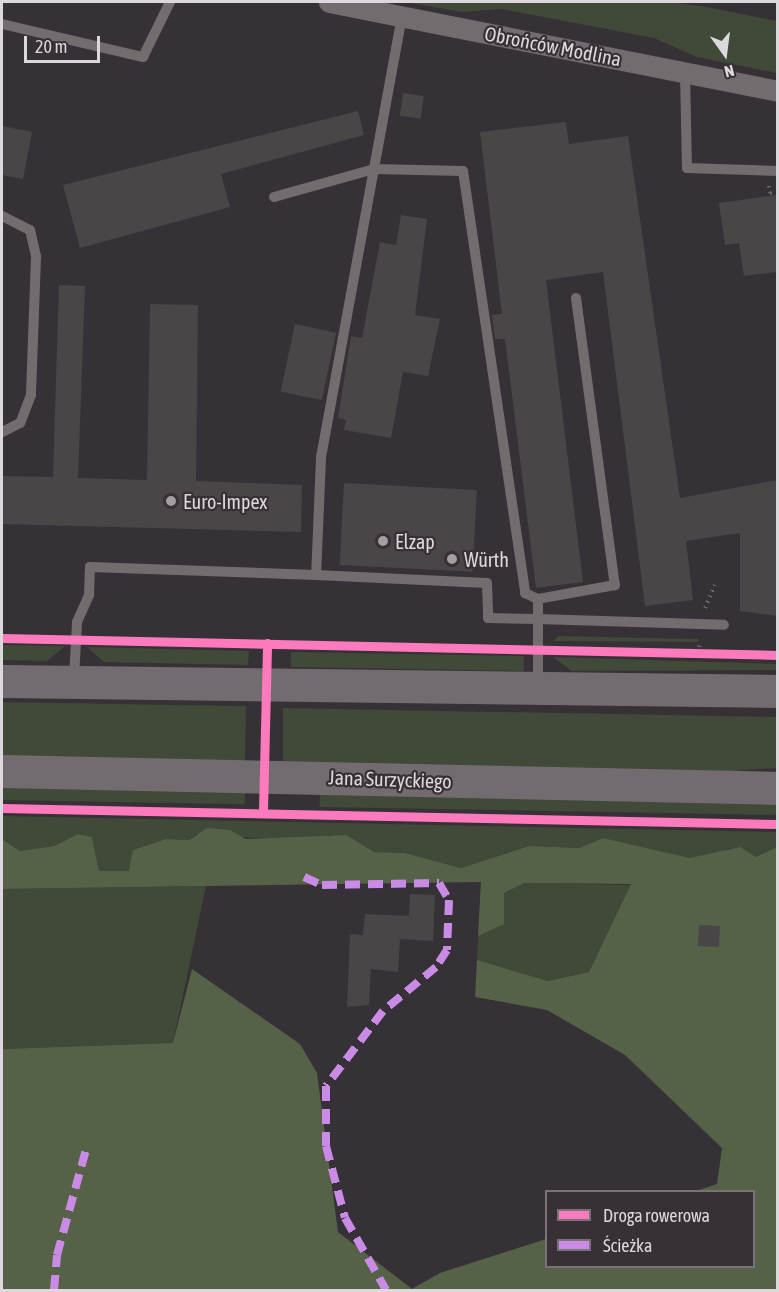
<!DOCTYPE html>
<html>
<head>
<meta charset="utf-8">
<style>
  body { margin:0 }
  #map { position:relative; width:779px; height:1292px; overflow:hidden; background:#363136; font-family:"Asap Condensed",sans-serif }
  div>[style] { position:absolute }
  .green>* { inset:0; background:#414938; transform-origin:0 0 }
  .forest>* { inset:0; background:#566248 }
  .building>* { inset:0; background:#4a4647; transform-origin:0 0 }
  .path>* { height:4px; margin-top:-2px; transform-origin:0; background:repeating-linear-gradient(90deg,#6d686c 0 1.5px,transparent 0 6px) }
  .lane>* { height:10px; margin:-5px; padding:0 5px; transform-origin:5px; border-radius:5px; background:#726c6f }
  .street>* { height:21px; margin:-10.5px; padding:0 10.5px; transform-origin:10.5px; border-radius:10.5px; background:#726c6f }
  .primary>* { height:33px; margin:-16.5px; padding:0 16.5px; transform-origin:16.5px; border-radius:16.5px; background:#726c70 }
  .quiet>* { height:8px; margin-top:-4px; transform-origin:0; background:repeating-linear-gradient(90deg,#ca8be6 0 15px,transparent 0 23px) }
  .cycleway>* { height:9px; margin:-4.5px; padding:0 4.5px; transform-origin:4.5px; border-radius:4.5px; background:#fd7abc }
  .dots>* { width:16px; height:16px; translate:-50% -50%; box-sizing:border-box; border:3px solid #373037; border-radius:50% }
  span { translate:-50% -50%; white-space:nowrap; text-align:center; line-height:1.15; -webkit-text-stroke:4.5px #373037; paint-order:stroke }
  .street-label { font-size:20px; color:#ddd8dd }
  .poi-label { font-size:20px; color:#ddd8dd }
  .left { translate:0 -50%; text-align:left }
  .frame { position:absolute; inset:0; border:3px solid #ddd8dd; pointer-events:none }
  .legend { position:absolute; left:545px; top:1190px; width:210px; height:78px; box-sizing:border-box; background:#373037; border:2px solid #797379; margin:0; padding:8px 10px; list-style:none; font-size:18px; color:#ddd8dd }
  .legend li { display:flex; align-items:center; gap:12px; height:30px }
  .legend b { width:30px; border:2px solid #797379 }
  .north { position:absolute; left:695px; top:24px; width:60px; height:60px; -webkit-text-stroke:4px #373037; paint-order:stroke; rotate:166deg; font-size:16px; font-weight:700; line-height:24px; text-align:center; color:#ddd8dd }
  .north::after { content:''; display:block; margin:auto; width:21px; height:27px; background:#ddd8dd; clip-path:polygon(50% 0,100% 100%,50% 72%,0 100%) }
  .scale { position:absolute; left:24px; top:36px; width:76px; height:27px; box-sizing:border-box; border:3px solid #ddd8dd; border-top:0; padding-left:8px; font-size:18px; line-height:21px; white-space:nowrap; color:#ddd8dd; -webkit-text-stroke:4px #373037; paint-order:stroke }
</style>
</head>
<body>
<div id="map">
  <div class="green">
    <div style="clip-path:polygon(405px 2px,673px 2px,712px 8px,777px 21px,777px 73px,697px 57px,654px 38px,501px 9px,462px 12px)"></div>
    <div style="clip-path:polygon(559px 636px,698px 639px,698px 642px,553px 641px)"></div>
    <div style="clip-path:polygon(2px 645px,4px 645px,65px 646px,47px 661px,2px 660px)"></div>
    <div style="clip-path:polygon(87px 647px,249px 651px,248px 665px,104px 662px)"></div>
    <div style="left:291px;top:652px;width:233px;height:15px;rotate:1deg"></div>
    <div style="clip-path:polygon(553px 657px,777px 664px,777px 670px,572px 671px)"></div>
    <div style="left:2px;top:702px;width:244px;height:55px;rotate:1deg"></div>
    <div style="clip-path:polygon(283px 708px,777px 717px,777px 768px,716px 772px,283px 762px)"></div>
    <div style="left:2px;top:786px;width:243px;height:14px;rotate:1deg"></div>
    <div style="left:320px;top:791px;width:457px;height:16px;rotate:1deg"></div>
    <div style="clip-path:polygon(2px 816px,777px 832px,778px 847px,756px 857px,730px 848px,714px 857px,690px 858px,602px 838px,579px 848px,529px 846px,461px 868px,405px 853px,374px 852px,330px 835px,304px 841px,196px 834px,189px 840px,166px 839px,134px 850px,130px 871px,99px 871px,92px 837px,78px 834px,54px 846px,20px 851px,2px 839px)"></div>
    <div style="clip-path:polygon(481px 882px,631px 885px,589px 972px,548px 981px,477px 960px)"></div>
    <div style="clip-path:polygon(206px 886px,173px 1043px,2px 1049px,2px 889px)"></div>
  </div>
  <div class="forest">
    <div style="clip-path:polygon(207px 828px,230px 830px,246px 839px,346px 835px,374px 852px,405px 853px,461px 868px,529px 846px,579px 848px,603px 838px,690px 858px,740px 847px,756px 857px,777px 847px,777px 1290px,2px 1290px,2px 1049px,173px 1043px,192px 969px,300px 1044px,317px 1073px,338px 1232px,412px 1289px,440px 1273px,546px 1239px,546px 1266px,754px 1266px,754px 1192px,696px 1191px,717px 1184px,722px 1148px,625px 1055px,547px 1010px,475px 997px,477px 960px,548px 981px,589px 972px,631px 884px,524px 883px,504px 893px,504px 924px,478px 936px,481px 882px,2px 889px,2px 839px,20px 851px,54px 846px,78px 834px,92px 837px,99px 871px,129px 871px,133px 850px,166px 839px,189px 840px)"></div>
  </div>
  <div class="building">
    <div style="left:403px;top:93px;width:21px;height:23px;rotate:8deg"></div>
    <div style="clip-path:polygon(358px 111px,364px 135px,221px 174px,230px 207px,80px 248px,63px 185px)"></div>
    <div style="clip-path:polygon(566px 122px,569px 144px,628px 136px,680px 498px,777px 480px,777px 616px,740px 611px,740px 533px,686px 541px,693px 600px,645px 606px,603px 272px,546px 280px,583px 582px,536px 588px,505px 339px,495px 339px,492px 315px,502px 314px,480px 132px)"></div>
    <div style="clip-path:polygon(2px 126px,32px 132px,23px 179px,2px 175px)"></div>
    <div style="clip-path:polygon(777px 195px,777px 272px,744px 276px,739px 243px,725px 245px,719px 203px)"></div>
    <div style="clip-path:polygon(401px 215px,427px 219px,415px 315px,440px 319px,428px 376px,403px 372px,391px 438px,344px 430px,346px 420px,338px 418px,351px 336px,362px 338px,380px 242px,396px 245px)"></div>
    <div style="clip-path:polygon(59px 285px,85px 286px,78px 478px,147px 480px,150px 304px,198px 305px,196px 481px,302px 485px,301px 532px,2px 524px,2px 476px,53px 477px)"></div>
    <div style="left:295px;top:324px;width:42px;height:69px;rotate:12deg"></div>
    <div style="left:344px;top:483px;width:133px;height:82px;rotate:3deg"></div>
    <div style="clip-path:polygon(410px 894px,435px 895px,433px 941px,400px 939px,398px 972px,371px 969px,369px 1005px,347px 1007px,350px 934px,363px 935px,365px 914px,409px 916px)"></div>
    <div style="left:699px;top:925px;width:21px;height:21px;rotate:3deg"></div>
  </div>
  <div class="path">
    <div style="left:769px;top:186px;width:7px;rotate:82deg"></div>
    <div style="left:770px;top:193px;width:8px;rotate:-7deg"></div>
    <div style="left:705px;top:608px;width:25px;rotate:-67deg"></div>
    <div style="left:699px;top:653px;width:12px;rotate:-85deg"></div>
  </div>
  <div class="lane">
    <div style="left:402px;top:16px;width:449px;rotate:100.4deg"></div>
    <div style="left:321px;top:458px;width:117px;rotate:92.4deg"></div>
    <div style="left:316px;top:575px;width:171px;rotate:2.7deg"></div>
    <div style="left:487px;top:583px;width:35px;rotate:88deg"></div>
    <div style="left:488px;top:618px;width:50px;rotate:1.1deg"></div>
    <div style="left:538px;top:619px;width:64px;rotate:90deg"></div>
    <div style="left:2px;top:24px;width:145px;rotate:13.2deg"></div>
    <div style="left:143px;top:57px;width:61px;rotate:-63.9deg"></div>
    <div style="left:685px;top:73px;width:95px;rotate:88.8deg"></div>
    <div style="left:687px;top:168px;width:91px;rotate:1.9deg"></div>
    <div style="left:274px;top:197px;width:104px;rotate:-15.6deg"></div>
    <div style="left:374px;top:169px;width:89px;rotate:1.3deg"></div>
    <div style="left:463px;top:171px;width:427px;rotate:81.6deg"></div>
    <div style="left:525px;top:593px;width:14px;rotate:25deg"></div>
    <div style="left:2px;top:216px;width:31px;rotate:27deg"></div>
    <div style="left:30px;top:230px;width:28px;rotate:77deg"></div>
    <div style="left:36px;top:257px;width:138px;rotate:92.1deg"></div>
    <div style="left:31px;top:395px;width:30px;rotate:111deg"></div>
    <div style="left:20px;top:423px;width:20px;rotate:153deg"></div>
    <div style="left:576px;top:298px;width:290px;rotate:82.3deg"></div>
    <div style="left:615px;top:585px;width:78px;rotate:169.7deg"></div>
    <div style="left:538px;top:599px;width:20px;rotate:90deg"></div>
    <div style="left:538px;top:619px;width:186px;rotate:1.8deg"></div>
    <div style="left:74px;top:678px;width:56px;rotate:-86.9deg"></div>
    <div style="left:77px;top:622px;width:30px;rotate:-66deg"></div>
    <div style="left:89px;top:595px;width:28px;rotate:-88deg"></div>
    <div style="left:90px;top:567px;width:226px;rotate:2deg"></div>
  </div>
  <div class="street">
    <div style="left:329px;top:2px;width:458px;rotate:11.2deg"></div>
  </div>
  <div class="primary">
    <div style="left:2px;top:681px;width:776px;rotate:0.74deg"></div>
    <div style="left:2px;top:771px;width:776px;rotate:1.25deg"></div>
  </div>
  <div class="quiet">
    <div style="left:304px;top:877px;width:20px;rotate:24deg"></div>
    <div style="left:322px;top:885px;width:117px;rotate:-1deg"></div>
    <div style="left:439px;top:883px;width:20px;rotate:60deg"></div>
    <div style="left:449px;top:900px;width:50px;rotate:92.3deg"></div>
    <div style="left:447px;top:950px;width:20px;rotate:123deg"></div>
    <div style="left:436px;top:967px;width:69px;rotate:140.3deg"></div>
    <div style="left:383px;top:1011px;width:94px;rotate:127.2deg"></div>
    <div style="left:326px;top:1086px;width:60px;rotate:90deg"></div>
    <div style="left:326px;top:1146px;width:74px;rotate:75.2deg"></div>
    <div style="left:345px;top:1218px;width:83px;rotate:60.3deg"></div>
    <div style="left:54px;top:1290px;width:35px;rotate:-85deg"></div>
    <div style="left:57px;top:1255px;width:109px;rotate:-74.6deg"></div>
  </div>
  <div class="cycleway">
    <div style="left:2px;top:638px;width:776px;rotate:1.25deg"></div>
    <div style="left:2px;top:808px;width:776px;rotate:1.18deg"></div>
    <div style="left:263px;top:811px;width:168px;rotate:-88.6deg"></div>
  </div>
  <div class="dots">
    <div style="left:171px;top:501px;background:#a39ea3"></div>
    <div style="left:383px;top:541px;background:#a39ea3"></div>
    <div style="left:452px;top:559px;background:#a39ea3"></div>
  </div>
  <div class="street-label">
    <span style="left:553px;top:46px;rotate:11deg">Obrońców Modlina</span>
    <span style="left:390px;top:779px;rotate:2deg">Jana Surzyckiego</span>
  </div>
  <div class="poi-label">
    <span class="left" style="left:183px;top:501px">Euro-Impex</span>
    <span class="left" style="left:395px;top:541px">Elzap</span>
    <span class="left" style="left:464px;top:559px">Würth</span>
  </div>
  <div class="frame"></div>
  <ul class="legend">
  <li><b style="height:8px;background:#fd7abc"></b>Droga rowerowa</li>
  <li><b style="height:8px;background:#ca8be6"></b>Ścieżka</li>
  </ul>
  <div class="north">N</div>
  <div class="scale">20 m</div>
</div>
</body>
</html>
